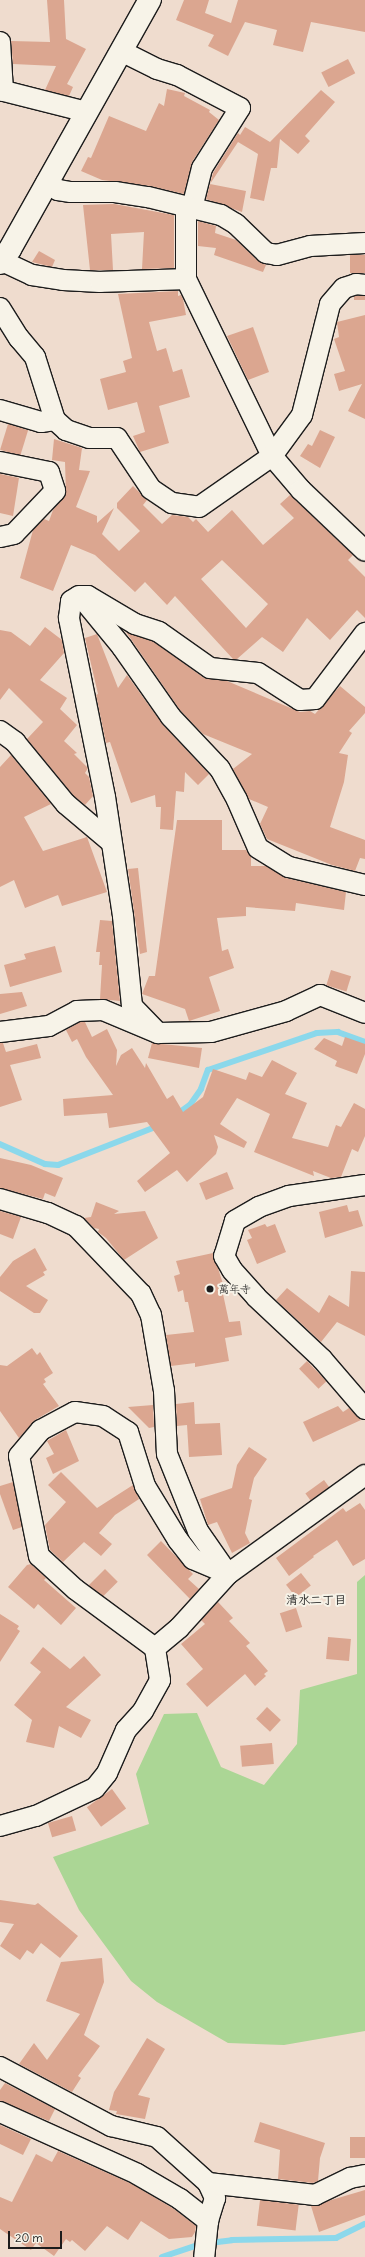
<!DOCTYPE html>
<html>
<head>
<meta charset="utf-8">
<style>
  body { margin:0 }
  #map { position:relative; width:365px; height:2257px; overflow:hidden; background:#efdcce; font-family:Delius,"Klee One",sans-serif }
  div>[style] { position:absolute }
  .green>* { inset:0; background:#abd695 }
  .stream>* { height:5.5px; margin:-2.75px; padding:0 2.75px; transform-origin:2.75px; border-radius:2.75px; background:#8bd8eb }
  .building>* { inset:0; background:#dba690; transform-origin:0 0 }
  .roads { filter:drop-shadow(1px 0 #1c1c1c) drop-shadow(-1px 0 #1c1c1c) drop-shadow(0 1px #1c1c1c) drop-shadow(0 -1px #1c1c1c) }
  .minor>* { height:20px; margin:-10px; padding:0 10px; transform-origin:10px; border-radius:10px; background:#f7f3e8 }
  .tertiary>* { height:22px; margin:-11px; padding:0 11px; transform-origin:11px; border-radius:11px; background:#f7f3e8 }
  .dots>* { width:11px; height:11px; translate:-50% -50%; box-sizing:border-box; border:2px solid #f7f3e8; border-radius:50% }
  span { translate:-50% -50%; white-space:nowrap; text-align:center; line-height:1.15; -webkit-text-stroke:4px #f7f3e8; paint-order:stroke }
  .poi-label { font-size:11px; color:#1c1c1c }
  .left { translate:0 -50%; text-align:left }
  .neighbourhood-label { font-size:12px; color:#1c1c1c; font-weight:700 }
  .scale { position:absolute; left:8px; top:2231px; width:54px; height:18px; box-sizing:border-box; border:2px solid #1c1c1c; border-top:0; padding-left:5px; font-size:12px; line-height:14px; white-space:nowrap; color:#1c1c1c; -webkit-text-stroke:3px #f7f3e8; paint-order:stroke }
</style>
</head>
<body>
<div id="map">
  <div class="green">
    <div style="clip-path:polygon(365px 1575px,365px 2031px,284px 2045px,228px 2043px,157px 2002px,131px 1981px,79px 1910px,53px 1857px,149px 1824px,136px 1774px,164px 1714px,197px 1713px,221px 1767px,264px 1785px,297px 1744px,300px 1690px,357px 1674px,357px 1582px)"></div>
  </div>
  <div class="stream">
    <div style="left:176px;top:1115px;width:17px;rotate:-36deg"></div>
    <div style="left:190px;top:1105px;width:19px;rotate:-55deg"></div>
    <div style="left:201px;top:1089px;width:20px;rotate:-70deg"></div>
    <div style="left:208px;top:1070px;width:115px;rotate:-18.7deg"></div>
    <div style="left:317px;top:1033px;width:21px;rotate:-3deg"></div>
    <div style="left:338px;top:1032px;width:29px;rotate:20deg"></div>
    <div style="left:0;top:1144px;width:49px;rotate:24deg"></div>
    <div style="left:45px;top:1164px;width:13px;rotate:4deg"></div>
    <div style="left:58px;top:1165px;width:107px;rotate:-21.3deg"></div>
    <div style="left:162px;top:2257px;width:41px;rotate:-18.4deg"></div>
    <div style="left:201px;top:2244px;width:31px;rotate:-7deg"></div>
    <div style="left:232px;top:2240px;width:104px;rotate:-1.1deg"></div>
    <div style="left:336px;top:2238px;width:32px;rotate:-26deg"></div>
  </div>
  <div class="building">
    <div style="clip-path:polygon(47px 0,64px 0,66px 39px,86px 49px,67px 84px,73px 87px,69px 96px,45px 90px,56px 66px,13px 64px,11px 41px,50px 42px)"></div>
    <div style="clip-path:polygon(184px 0,209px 0,205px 13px,231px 23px,238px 0,365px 0,365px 32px,311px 22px,303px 52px,273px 45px,277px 30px,245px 22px,228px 56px,208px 46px,214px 35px,176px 20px)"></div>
    <div style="left:348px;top:59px;width:16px;height:30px;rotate:63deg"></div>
    <div style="clip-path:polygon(167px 89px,185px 93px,184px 96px,210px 110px,209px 112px,219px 120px,192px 162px,184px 194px,150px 186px,102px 180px,81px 171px,88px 157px,91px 158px,109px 116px,146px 131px,159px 103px,164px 106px)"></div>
    <div style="clip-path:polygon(321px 90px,335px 102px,305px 136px,310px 141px,298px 154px,280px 139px,277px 168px,271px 168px,264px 201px,250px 198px,258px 154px,238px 142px,210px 184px,246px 191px,242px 212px,206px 199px,213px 173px,238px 133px,240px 135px,245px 127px,270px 142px)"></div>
    <div style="clip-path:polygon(114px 204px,174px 215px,174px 268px,142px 269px,144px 232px,111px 234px,113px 270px,90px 270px,83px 205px)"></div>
    <div style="clip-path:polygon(198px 221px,216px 226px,215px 233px,236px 240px,258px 261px,266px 265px,263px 272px,214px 255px,216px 248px,198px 246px)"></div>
    <div style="clip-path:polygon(39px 251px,55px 260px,52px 267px,32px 262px)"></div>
    <div style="left:350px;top:255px;width:15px;height:18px"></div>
    <div style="clip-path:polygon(178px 291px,178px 296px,181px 295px,183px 299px,186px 315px,149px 322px,157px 351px,166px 348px,173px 372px,182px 369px,190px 397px,159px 406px,169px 443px,140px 452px,133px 436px,145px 432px,137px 402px,108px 410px,100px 379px,126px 372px,123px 361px,132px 358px,118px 294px)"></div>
    <div style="left:365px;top:296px;width:4px;height:11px;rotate:90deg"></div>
    <div style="clip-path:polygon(365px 315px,365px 419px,348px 411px,362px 384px,339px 391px,334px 374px,345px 371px,334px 339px,339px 337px,337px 322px)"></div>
    <div style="clip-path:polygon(253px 327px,269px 372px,248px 380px,227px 336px)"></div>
    <div style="left:8px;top:424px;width:21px;height:27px;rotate:17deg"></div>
    <div style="clip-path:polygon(320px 430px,335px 437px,320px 468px,300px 456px,308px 444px,312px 446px)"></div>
    <div style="clip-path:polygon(evenodd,54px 439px,82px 448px,79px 470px,90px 471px,76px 507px,97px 516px,97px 523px,114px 508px,102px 534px,119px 551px,140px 531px,117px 508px,117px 503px,133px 486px,147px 500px,143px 505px,162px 524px,172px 515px,188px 517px,193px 522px,196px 519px,208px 532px,232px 510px,263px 545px,294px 518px,280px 504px,290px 495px,353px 555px,348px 560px,365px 577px,365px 618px,357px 610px,330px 640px,307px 618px,283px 652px,262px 637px,237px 659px,233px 659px,175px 596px,167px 605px,145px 582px,135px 592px,95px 555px,71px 545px,53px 591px,20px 578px,33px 530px,44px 519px,49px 521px,53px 510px,66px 494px,65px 462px,52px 460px,54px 439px,222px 560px,268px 604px,246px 628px,201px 579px,222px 560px)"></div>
    <div style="clip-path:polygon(0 474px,19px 478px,13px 516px,0 513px)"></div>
    <div style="clip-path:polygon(45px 627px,62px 640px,64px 653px,40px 680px,67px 698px,60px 709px,77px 725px,64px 741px,77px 753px,74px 754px,88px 768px,85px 773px,89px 777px,93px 796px,85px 805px,74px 796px,27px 739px,43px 722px,9px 688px,0 700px,0 630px,11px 632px,30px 646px)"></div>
    <div style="clip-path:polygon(126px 632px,154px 642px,204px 678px,227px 681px,300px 712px,310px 711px,315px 714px,340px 686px,365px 707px,365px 713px,349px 731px,352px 733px,339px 753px,348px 755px,344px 782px,330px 827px,365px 840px,365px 859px,360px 858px,355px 871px,332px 865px,267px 839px,260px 824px,268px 807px,249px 799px,233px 769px,252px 754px,203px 734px,180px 710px)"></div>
    <div style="clip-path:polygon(97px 634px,118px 688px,127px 675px,163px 725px,209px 774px,198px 785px,185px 772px,184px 792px,176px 791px,173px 830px,160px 829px,161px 807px,156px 807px,155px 795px,131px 803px,110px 742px,106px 743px,96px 695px,98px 694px,85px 638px)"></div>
    <div style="clip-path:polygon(11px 755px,51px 804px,24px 817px,43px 851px,87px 837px,107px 892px,62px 906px,58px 895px,25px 908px,14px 880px,0 887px,0 767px)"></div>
    <div style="clip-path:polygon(177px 820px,222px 820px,222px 850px,246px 850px,251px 856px,251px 866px,266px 866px,286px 878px,346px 892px,344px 910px,296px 903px,295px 911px,246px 907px,246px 916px,217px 918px,222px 951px,228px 949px,234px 968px,209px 977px,220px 1011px,189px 1021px,185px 1009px,142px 994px,149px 976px,155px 976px)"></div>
    <div style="clip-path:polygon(138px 868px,147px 952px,140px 954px,128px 869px)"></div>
    <div style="clip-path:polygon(100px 920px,112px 921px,120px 1001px,100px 999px,102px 965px,99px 965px,100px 952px,96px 952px)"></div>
    <div style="clip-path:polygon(55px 946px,62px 972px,10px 987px,4px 965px,26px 959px,24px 954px)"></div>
    <div style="left:331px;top:970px;width:21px;height:16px;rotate:17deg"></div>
    <div style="clip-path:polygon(22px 992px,27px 1006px,0 1014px,0 994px)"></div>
    <div style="clip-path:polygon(80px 1022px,85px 1022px,92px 1037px,107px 1029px,117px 1050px,116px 1066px,121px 1055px,132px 1048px,145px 1068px,146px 1063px,167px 1099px,173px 1095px,183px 1112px,203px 1097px,213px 1069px,246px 1080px,249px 1072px,262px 1077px,272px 1060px,297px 1073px,285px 1094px,307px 1103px,292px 1138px,328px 1147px,336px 1125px,341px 1127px,354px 1103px,365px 1109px,365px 1136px,358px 1152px,352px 1149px,341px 1177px,331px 1178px,313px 1171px,314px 1176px,254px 1152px,270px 1114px,237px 1098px,220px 1124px,247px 1142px,244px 1148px,214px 1135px,218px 1147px,216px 1154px,187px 1182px,177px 1170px,145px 1192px,137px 1181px,170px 1153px,147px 1122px,109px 1128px,107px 1113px,64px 1116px,63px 1099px,113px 1095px,86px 1057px,77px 1039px,72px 1042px,66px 1030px)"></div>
    <div style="clip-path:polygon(345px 1037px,365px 1044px,365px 1054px,357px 1074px,335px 1066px,337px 1061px,314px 1049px,324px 1038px,342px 1046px)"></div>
    <div style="clip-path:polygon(0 1043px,3px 1043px,6px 1052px,37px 1044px,41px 1058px,10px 1065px,22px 1100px,0 1107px)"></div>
    <div style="clip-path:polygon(152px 1043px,202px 1048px,199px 1068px,148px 1058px)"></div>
    <div style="clip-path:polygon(0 1158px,31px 1165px,63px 1178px,55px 1197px,45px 1193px,43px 1199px,0 1188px)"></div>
    <div style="left:227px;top:1172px;width:18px;height:30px;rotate:68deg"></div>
    <div style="clip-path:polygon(96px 1202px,119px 1211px,114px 1214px,145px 1211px,158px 1238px,124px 1260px,106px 1238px,98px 1232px,99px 1229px,94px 1228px,84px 1218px,91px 1217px)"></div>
    <div style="clip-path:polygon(347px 1205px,349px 1212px,358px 1210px,363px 1226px,325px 1238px,319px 1212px)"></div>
    <div style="clip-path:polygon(0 1211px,21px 1217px,13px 1239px,0 1234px)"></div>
    <div style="clip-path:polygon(265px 1224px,267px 1227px,275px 1224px,286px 1252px,257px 1264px,247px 1240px,252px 1238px,248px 1230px)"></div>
    <div style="clip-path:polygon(35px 1248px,47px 1270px,43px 1272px,45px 1275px,26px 1286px,48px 1300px,40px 1313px,34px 1313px,0 1291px,0 1277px,13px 1261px)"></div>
    <div style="clip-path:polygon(213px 1253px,226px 1293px,223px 1294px,229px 1322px,240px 1321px,242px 1335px,225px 1338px,229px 1361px,195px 1367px,195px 1363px,171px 1366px,166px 1335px,194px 1332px,188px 1302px,185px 1302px,183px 1290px,178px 1292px,174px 1276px,180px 1274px,176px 1261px)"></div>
    <div style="clip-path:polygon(351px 1271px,365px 1272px,365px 1336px,337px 1322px,321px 1342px,276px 1300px,287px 1288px,319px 1313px,329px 1295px,349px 1307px)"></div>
    <div style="clip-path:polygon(32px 1348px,37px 1355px,40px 1352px,53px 1373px,44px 1379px,46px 1382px,43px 1384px,59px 1406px,35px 1420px,19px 1438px,0 1411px,0 1365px,7px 1366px)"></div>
    <div style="left:307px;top:1361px;width:28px;height:11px;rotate:46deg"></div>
    <div style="clip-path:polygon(194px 1402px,195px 1424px,220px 1423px,222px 1455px,189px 1457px,187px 1425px,177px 1426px,176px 1404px)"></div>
    <div style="clip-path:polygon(153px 1405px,154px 1427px,149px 1428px,128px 1407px)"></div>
    <div style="clip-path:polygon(338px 1406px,343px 1412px,349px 1408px,361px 1420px,313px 1442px,303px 1422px)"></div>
    <div style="clip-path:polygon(66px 1430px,79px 1461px,53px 1474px,46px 1458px,54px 1454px,47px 1441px)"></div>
    <div style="clip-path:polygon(249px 1447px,267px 1459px,254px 1478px,249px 1499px,252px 1500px,245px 1533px,250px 1543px,232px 1553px,217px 1522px,208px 1525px,200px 1499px,232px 1488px,237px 1465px)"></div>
    <div style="clip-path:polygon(61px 1472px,97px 1508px,133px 1485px,139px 1499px,115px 1515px,99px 1533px,112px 1544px,101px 1556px,84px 1542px,63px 1562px,50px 1550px,45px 1525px,66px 1502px,48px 1485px)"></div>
    <div style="left:324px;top:1480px;width:9px;height:23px;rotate:54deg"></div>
    <div style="clip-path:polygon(13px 1482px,22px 1527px,13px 1530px,0 1494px,0 1486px)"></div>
    <div style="clip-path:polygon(360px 1503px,365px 1510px,365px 1559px,353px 1566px,337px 1540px,313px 1556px,314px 1557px,289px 1576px,276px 1558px,343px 1508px,346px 1512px)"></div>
    <div style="clip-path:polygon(161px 1541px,193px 1574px,188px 1579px,199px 1589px,190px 1599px,147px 1555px)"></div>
    <div style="clip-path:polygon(31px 1564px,46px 1578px,44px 1580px,76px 1608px,61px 1625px,38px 1604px,34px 1609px,8px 1587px,27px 1565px)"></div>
    <div style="left:105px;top:1569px;width:18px;height:23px;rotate:45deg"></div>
    <div style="left:301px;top:1573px;width:16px;height:19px;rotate:52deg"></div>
    <div style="clip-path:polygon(218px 1602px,233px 1618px,229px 1621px,250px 1643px,246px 1646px,268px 1671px,264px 1674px,266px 1676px,255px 1686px,245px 1674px,207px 1707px,186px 1684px,203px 1669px,181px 1644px,205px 1624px,201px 1620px)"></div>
    <div style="left:296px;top:1608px;width:20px;height:17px;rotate:72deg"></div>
    <div style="clip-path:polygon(0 1614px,19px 1626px,17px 1629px,20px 1631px,0 1662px)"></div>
    <div style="left:328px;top:1637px;width:23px;height:22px;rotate:5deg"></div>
    <div style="clip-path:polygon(43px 1647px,70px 1669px,84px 1656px,101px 1675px,66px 1707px,91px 1720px,81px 1738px,59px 1726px,54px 1748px,26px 1742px,32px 1720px,14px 1705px,41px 1672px,30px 1663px)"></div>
    <div style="left:267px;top:1707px;width:19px;height:16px;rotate:43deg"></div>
    <div style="left:272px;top:1743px;width:21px;height:32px;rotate:85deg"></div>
    <div style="left:112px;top:1789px;width:24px;height:31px;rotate:54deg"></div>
    <div style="left:72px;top:1816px;width:15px;height:25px;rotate:74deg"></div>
    <div style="clip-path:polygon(0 1900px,35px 1905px,38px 1903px,78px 1936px,60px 1958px,41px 1943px,33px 1954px,27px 1950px,20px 1960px,0 1946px,14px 1924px,0 1922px)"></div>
    <div style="clip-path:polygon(102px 1958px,104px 1982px,84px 2035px,100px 2046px,78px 2076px,81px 2078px,72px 2092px,19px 2064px,34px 2043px,47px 2060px,80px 2014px,46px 2001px,61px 1962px)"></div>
    <div style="clip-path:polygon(147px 2038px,165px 2049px,138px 2095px,150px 2098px,145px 2119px,116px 2114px,117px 2111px,109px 2110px,114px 2092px)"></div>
    <div style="clip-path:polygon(5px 2083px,55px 2109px,49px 2121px,0 2101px,0 2090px)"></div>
    <div style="clip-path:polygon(260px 2122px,325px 2143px,320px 2158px,318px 2181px,313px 2183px,278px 2179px,280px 2150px,254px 2142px)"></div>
    <div style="clip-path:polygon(0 2125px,31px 2139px,23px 2155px,0 2144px)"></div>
    <div style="left:350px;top:2137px;width:15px;height:21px"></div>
    <div style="clip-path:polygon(58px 2151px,132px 2184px,174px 2209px,196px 2226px,195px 2232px,192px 2237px,169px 2239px,141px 2221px,128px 2240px,107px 2226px,85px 2251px,72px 2240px,70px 2242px,66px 2239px,54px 2256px,36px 2243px,31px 2250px,0 2229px,0 2197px,12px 2202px,36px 2154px,52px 2162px)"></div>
    <div style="clip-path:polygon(365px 2190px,365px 2215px,319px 2232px,311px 2206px)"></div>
    <div style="left:260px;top:2200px;width:39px;height:26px;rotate:7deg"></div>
  </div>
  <div class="roads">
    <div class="minor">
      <div style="left:0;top:42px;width:49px;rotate:86.5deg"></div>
      <div style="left:121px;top:51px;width:40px;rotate:26.6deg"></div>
      <div style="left:157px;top:69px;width:21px;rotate:17deg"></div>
      <div style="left:177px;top:75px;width:71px;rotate:27.6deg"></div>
      <div style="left:240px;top:108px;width:71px;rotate:122.3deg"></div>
      <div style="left:202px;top:168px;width:41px;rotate:104deg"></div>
      <div style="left:0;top:90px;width:90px;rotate:14.2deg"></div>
      <div style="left:46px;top:183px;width:14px;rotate:30deg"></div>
      <div style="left:58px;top:190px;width:13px;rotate:9deg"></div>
      <div style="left:71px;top:192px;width:44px"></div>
      <div style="left:115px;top:192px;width:33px;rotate:9deg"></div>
      <div style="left:148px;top:197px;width:75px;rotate:13.9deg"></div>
      <div style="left:221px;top:215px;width:17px;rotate:31deg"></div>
      <div style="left:236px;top:224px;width:42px;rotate:44deg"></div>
      <div style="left:266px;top:253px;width:11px;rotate:10deg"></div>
      <div style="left:277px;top:255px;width:34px;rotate:-15deg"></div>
      <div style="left:310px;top:246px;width:55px;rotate:-3.1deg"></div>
      <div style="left:186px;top:206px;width:73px;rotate:90deg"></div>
      <div style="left:186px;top:279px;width:197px;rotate:64.1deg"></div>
      <div style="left:272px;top:456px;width:45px;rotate:49.5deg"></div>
      <div style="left:301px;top:490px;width:88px;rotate:43.6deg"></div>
      <div style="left:2px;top:261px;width:33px;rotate:25deg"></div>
      <div style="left:32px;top:275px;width:31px;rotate:9deg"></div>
      <div style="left:63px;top:280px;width:37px;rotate:3deg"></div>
      <div style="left:100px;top:282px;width:86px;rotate:-2deg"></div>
      <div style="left:0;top:308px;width:36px;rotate:58deg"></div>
      <div style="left:19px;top:338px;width:25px;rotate:50deg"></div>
      <div style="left:35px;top:357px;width:66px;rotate:72.4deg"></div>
      <div style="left:55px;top:420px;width:15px;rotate:42deg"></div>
      <div style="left:66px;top:430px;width:24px;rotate:19deg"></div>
      <div style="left:89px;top:438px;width:28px"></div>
      <div style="left:117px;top:438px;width:61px;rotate:56.3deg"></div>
      <div style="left:151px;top:489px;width:25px;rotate:34deg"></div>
      <div style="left:172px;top:503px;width:27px;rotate:8deg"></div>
      <div style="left:199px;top:507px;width:89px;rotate:-34.9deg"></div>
      <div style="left:272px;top:456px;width:51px;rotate:-53.8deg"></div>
      <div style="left:302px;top:415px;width:114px;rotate:-75.8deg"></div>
      <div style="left:330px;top:304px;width:21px;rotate:-49deg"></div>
      <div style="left:344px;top:288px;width:13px;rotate:-18deg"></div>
      <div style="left:356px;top:284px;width:9px;rotate:6deg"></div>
      <div style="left:0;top:410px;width:43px;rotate:16.3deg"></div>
      <div style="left:41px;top:422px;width:14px;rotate:-8deg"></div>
      <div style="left:0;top:462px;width:50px;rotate:11.5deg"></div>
      <div style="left:49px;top:472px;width:20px;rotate:72deg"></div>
      <div style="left:55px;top:491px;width:59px;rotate:133.6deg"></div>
      <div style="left:14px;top:534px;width:14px;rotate:168deg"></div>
      <div style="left:81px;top:597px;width:65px;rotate:50.6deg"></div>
      <div style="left:122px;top:647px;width:85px;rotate:55deg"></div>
      <div style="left:171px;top:717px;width:71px;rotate:46.7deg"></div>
      <div style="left:220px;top:769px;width:35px;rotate:61deg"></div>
      <div style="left:237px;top:800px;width:52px;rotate:66.4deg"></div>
      <div style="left:258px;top:848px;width:36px;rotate:32deg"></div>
      <div style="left:289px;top:867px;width:78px;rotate:13.3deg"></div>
      <div style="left:0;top:731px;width:19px;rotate:36deg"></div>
      <div style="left:15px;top:742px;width:80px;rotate:50.6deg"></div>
      <div style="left:66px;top:804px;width:59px;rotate:40.2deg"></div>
      <div style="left:0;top:1032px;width:49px;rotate:-7deg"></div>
      <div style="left:49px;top:1026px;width:32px;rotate:-28deg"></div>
      <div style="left:77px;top:1011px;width:26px;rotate:-2deg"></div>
      <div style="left:103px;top:1010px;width:60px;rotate:22.7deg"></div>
      <div style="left:158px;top:1033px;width:53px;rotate:-1.1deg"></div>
      <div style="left:211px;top:1032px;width:78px;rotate:-15.6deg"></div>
      <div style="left:286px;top:1011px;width:38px;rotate:-25deg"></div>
      <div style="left:320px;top:995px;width:48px;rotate:21.8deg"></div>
      <div style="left:158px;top:1033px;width:37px;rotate:-134deg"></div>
      <div style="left:132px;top:1006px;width:90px;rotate:-95.7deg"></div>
      <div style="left:123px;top:916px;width:120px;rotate:-98.6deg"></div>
      <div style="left:105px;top:797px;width:183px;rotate:-101.4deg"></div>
      <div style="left:69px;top:618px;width:17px;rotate:-83deg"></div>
      <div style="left:71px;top:601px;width:9px;rotate:-32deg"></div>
      <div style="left:79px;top:596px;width:9px"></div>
      <div style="left:88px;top:596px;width:55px;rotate:30.8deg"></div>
      <div style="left:135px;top:624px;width:25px;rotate:18deg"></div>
      <div style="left:159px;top:632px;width:62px;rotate:35.2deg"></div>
      <div style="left:210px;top:668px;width:48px;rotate:5.9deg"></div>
      <div style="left:258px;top:673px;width:50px;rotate:32.7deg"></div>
      <div style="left:300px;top:700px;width:15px;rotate:-4deg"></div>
      <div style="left:315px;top:699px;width:83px;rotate:-52.9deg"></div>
      <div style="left:365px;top:1185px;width:77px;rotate:171.8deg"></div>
      <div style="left:289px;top:1196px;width:32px;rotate:160deg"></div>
      <div style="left:259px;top:1207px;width:28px;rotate:150deg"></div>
      <div style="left:235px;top:1221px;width:37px;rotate:107deg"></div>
      <div style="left:224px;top:1256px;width:16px;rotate:60deg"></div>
      <div style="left:232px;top:1270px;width:36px;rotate:48deg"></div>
      <div style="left:256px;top:1297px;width:91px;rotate:43.2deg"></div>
      <div style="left:322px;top:1359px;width:66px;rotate:49.3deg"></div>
      <div style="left:0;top:1199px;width:50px;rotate:16.3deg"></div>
      <div style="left:48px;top:1213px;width:31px;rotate:25deg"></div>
      <div style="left:76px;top:1226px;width:94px;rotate:46.3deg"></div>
      <div style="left:141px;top:1294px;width:23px;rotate:65deg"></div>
      <div style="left:151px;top:1315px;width:77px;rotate:80.3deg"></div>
      <div style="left:164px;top:1391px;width:63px;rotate:87.3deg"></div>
      <div style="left:167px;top:1454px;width:83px;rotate:68.1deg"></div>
      <div style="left:198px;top:1531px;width:52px;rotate:55.1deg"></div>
      <div style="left:228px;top:1574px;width:169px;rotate:-35.9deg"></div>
      <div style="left:0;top:1826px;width:37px;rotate:-16deg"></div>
      <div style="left:36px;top:1816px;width:65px;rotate:-25.4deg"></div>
      <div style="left:95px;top:1788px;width:19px;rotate:-51deg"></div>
      <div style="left:107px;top:1773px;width:47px;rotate:-66.2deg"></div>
      <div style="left:126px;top:1730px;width:25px;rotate:-48deg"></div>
      <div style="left:143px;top:1711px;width:35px;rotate:-61deg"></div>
      <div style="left:160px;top:1680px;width:32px;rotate:-99deg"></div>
      <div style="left:155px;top:1648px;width:99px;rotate:-143.6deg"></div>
      <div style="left:75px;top:1589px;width:49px;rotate:-137.5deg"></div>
      <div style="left:39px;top:1556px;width:102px;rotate:-101.3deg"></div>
      <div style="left:19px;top:1456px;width:34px;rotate:-50deg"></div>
      <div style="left:41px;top:1430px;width:38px;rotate:-28deg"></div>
      <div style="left:75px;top:1412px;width:28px;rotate:8deg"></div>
      <div style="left:103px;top:1416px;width:30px;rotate:33deg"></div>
      <div style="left:128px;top:1432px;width:57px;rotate:72.5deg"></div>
      <div style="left:145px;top:1486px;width:63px;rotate:58.6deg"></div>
      <div style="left:178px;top:1540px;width:24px;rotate:52deg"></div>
      <div style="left:193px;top:1559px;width:38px;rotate:23deg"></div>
      <div style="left:228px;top:1574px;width:73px;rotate:132.2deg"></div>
      <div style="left:179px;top:1628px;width:31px;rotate:140deg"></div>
      <div style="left:0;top:2067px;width:126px;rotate:28deg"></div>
      <div style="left:111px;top:2126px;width:47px;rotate:13.4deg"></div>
      <div style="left:157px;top:2137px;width:69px;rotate:42deg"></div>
      <div style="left:208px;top:2183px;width:17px;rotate:65deg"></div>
      <div style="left:215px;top:2198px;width:24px;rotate:107deg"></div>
      <div style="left:0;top:2112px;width:150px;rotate:24.3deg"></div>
      <div style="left:137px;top:2174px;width:50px;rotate:30.2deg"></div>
      <div style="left:180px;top:2199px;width:36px;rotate:38deg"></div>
      <div style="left:208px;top:2221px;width:36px;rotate:96deg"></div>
      <div style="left:208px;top:2183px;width:108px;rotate:6.4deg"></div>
      <div style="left:315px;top:2195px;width:39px;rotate:-26deg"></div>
      <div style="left:350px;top:2178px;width:15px;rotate:-11deg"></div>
    </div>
    <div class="tertiary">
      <div style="left:0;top:263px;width:17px;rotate:-54deg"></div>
      <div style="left:10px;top:249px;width:286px;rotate:-60.7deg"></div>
    </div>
  </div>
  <div class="dots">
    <div style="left:210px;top:1289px;background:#1c1c1c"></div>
  </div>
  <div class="poi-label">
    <span class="left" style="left:218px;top:1289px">萬年寺</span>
  </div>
  <div class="neighbourhood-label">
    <span style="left:316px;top:1600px">清水二丁目</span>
  </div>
  <div class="scale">20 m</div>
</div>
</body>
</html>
